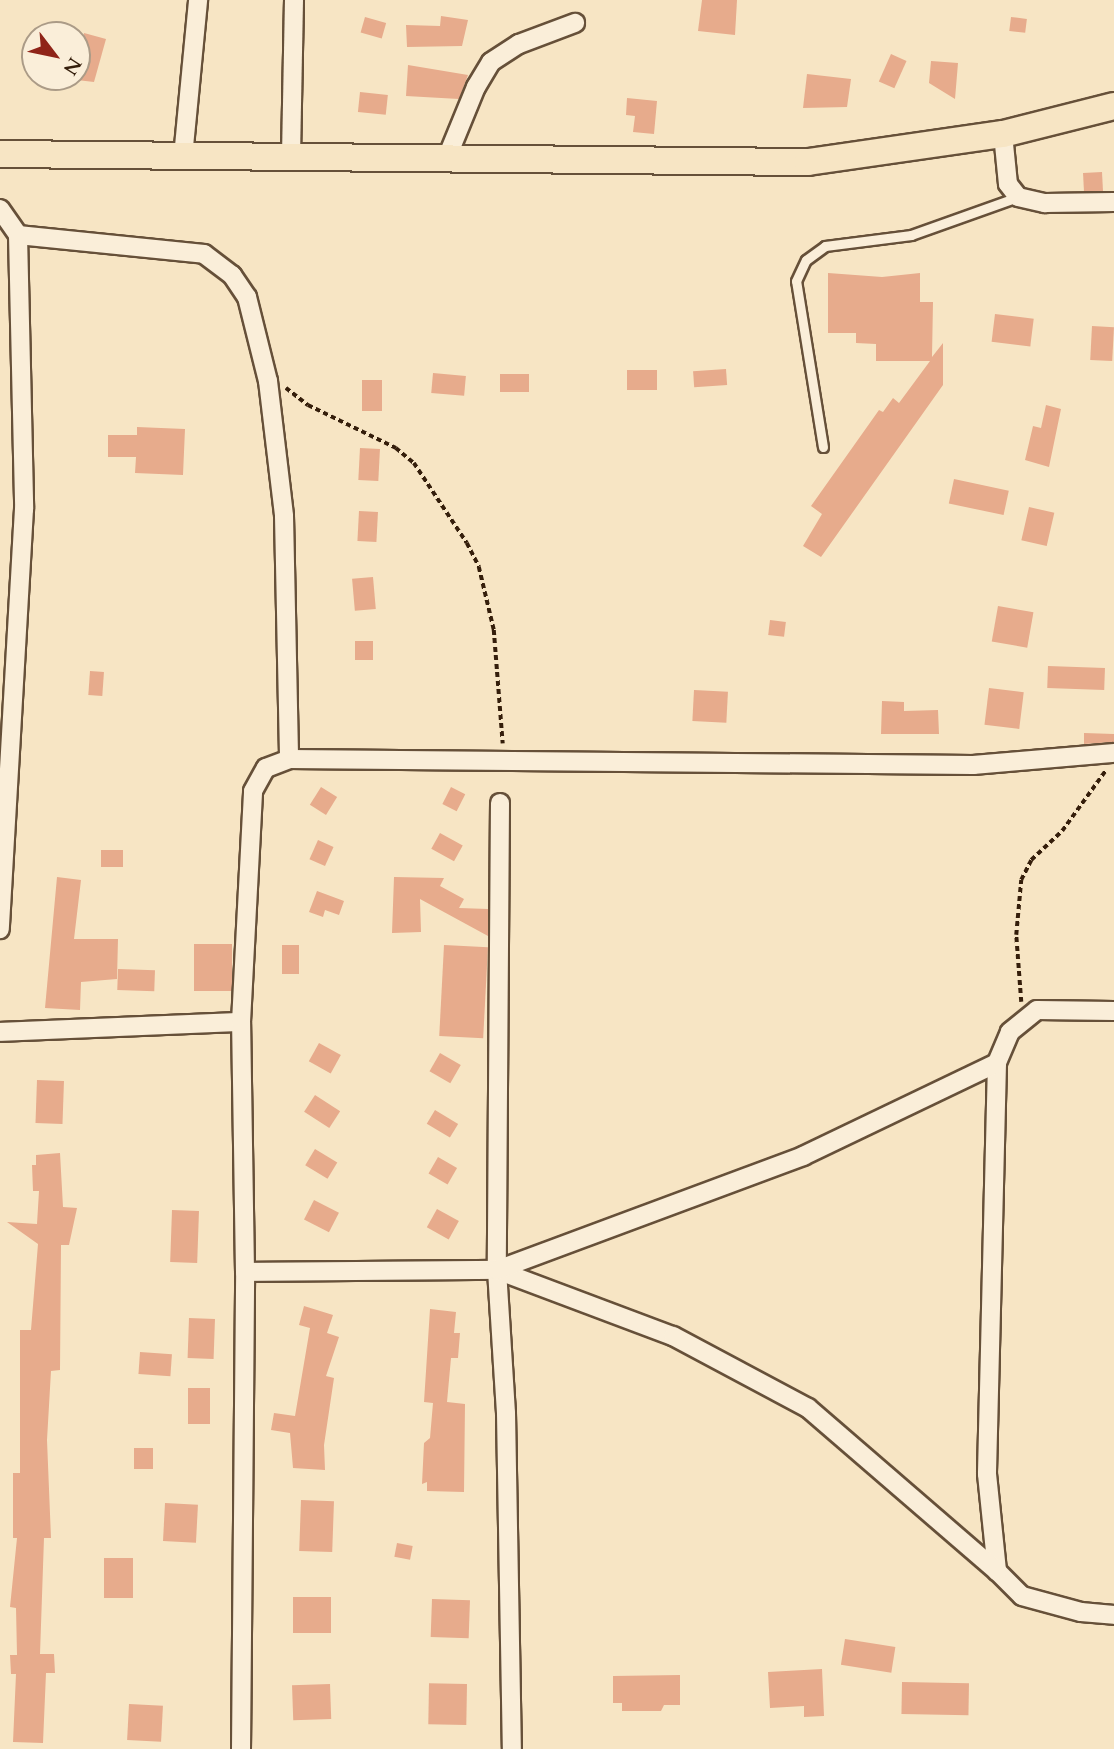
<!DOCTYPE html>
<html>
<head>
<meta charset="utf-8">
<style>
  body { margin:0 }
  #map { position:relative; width:1114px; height:1749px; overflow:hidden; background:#f7e5c4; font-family:Cardo,serif }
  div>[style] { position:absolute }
  .building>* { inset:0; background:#e7ab8c; transform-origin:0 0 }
  .path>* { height:3.5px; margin-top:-1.75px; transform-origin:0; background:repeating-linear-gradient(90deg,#351e0b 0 5px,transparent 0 8.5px) }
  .roads { filter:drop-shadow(2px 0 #665039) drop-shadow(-2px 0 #665039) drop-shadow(0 2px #665039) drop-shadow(0 -2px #665039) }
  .lane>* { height:9px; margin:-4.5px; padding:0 4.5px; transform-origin:4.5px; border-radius:4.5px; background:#faeed9 }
  .street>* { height:18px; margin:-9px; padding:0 9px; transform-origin:9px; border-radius:9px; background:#faeed9 }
  .primary>* { height:26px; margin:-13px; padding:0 13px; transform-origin:13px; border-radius:13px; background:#f7e5c4 }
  span { translate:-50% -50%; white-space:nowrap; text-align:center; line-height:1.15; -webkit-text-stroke:5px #faeed9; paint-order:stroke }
  .north { position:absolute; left:21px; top:21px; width:70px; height:70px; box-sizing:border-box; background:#faeed9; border:2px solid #ab9b87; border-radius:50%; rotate:122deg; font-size:19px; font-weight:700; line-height:28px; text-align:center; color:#351e0b }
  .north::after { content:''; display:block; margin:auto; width:24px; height:32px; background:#8f2418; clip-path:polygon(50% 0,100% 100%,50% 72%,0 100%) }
</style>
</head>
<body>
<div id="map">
  <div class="building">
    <div style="clip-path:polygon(702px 0,737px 0,735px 35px,698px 31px)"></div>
    <div style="clip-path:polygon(441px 16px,468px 20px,462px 46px,407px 47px,406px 25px,440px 26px)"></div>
    <div style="left:365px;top:17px;width:22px;height:16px;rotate:16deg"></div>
    <div style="left:1011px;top:17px;width:16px;height:14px;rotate:7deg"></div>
    <div style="clip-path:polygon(84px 33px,106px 39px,94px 82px,77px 80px)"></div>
    <div style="left:891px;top:54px;width:17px;height:30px;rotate:24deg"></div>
    <div style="clip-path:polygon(931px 61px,958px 63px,955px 99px,929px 83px)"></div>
    <div style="clip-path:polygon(408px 65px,468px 75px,459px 99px,406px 96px)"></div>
    <div style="clip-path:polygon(807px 74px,851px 79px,847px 107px,803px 108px)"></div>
    <div style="left:360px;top:92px;width:28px;height:20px;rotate:6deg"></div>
    <div style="clip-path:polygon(627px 98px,657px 101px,654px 134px,633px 132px,635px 116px,626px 115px)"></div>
    <div style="left:1102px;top:172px;width:19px;height:19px;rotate:87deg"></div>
    <div style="clip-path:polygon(828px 273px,882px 277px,920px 273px,920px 302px,933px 302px,932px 357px,943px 343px,943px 385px,821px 557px,803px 546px,822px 514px,811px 506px,879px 410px,883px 412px,893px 398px,899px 403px,930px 361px,876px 361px,876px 344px,856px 343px,856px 333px,828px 333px)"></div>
    <div style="left:995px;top:314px;width:39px;height:28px;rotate:7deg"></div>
    <div style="left:1092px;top:326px;width:22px;height:34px;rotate:3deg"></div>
    <div style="left:726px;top:369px;width:16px;height:33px;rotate:86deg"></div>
    <div style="left:627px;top:370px;width:30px;height:20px"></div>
    <div style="left:433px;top:373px;width:33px;height:20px;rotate:5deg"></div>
    <div style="left:529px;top:374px;width:18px;height:29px;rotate:90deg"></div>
    <div style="left:362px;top:380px;width:20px;height:31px"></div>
    <div style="clip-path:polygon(1046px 405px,1061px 409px,1049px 467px,1025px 460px,1033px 426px,1041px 428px)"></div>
    <div style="clip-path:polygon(137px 427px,185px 429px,183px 475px,135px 473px,136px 457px,108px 457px,108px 435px,137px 435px)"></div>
    <div style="left:360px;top:448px;width:20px;height:32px;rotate:3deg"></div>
    <div style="left:954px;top:479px;width:56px;height:25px;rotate:12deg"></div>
    <div style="left:1029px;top:507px;width:26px;height:34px;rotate:13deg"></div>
    <div style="left:359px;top:511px;width:19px;height:30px;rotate:3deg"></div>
    <div style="left:373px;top:577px;width:32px;height:21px;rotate:85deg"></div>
    <div style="left:998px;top:606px;width:36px;height:36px;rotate:10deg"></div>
    <div style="left:770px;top:620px;width:16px;height:15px;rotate:7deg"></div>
    <div style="left:355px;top:641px;width:18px;height:19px"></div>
    <div style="left:1048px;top:666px;width:57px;height:22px;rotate:2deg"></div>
    <div style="left:90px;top:671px;width:14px;height:24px;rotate:4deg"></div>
    <div style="left:989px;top:688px;width:35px;height:37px;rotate:7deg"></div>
    <div style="left:694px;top:690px;width:34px;height:31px;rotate:3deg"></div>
    <div style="clip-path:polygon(882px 701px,904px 702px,904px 711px,938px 710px,939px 734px,881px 734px)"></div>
    <div style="clip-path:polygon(1084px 733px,1114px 734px,1114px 742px,1084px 744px)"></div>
    <div style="left:321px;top:787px;width:19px;height:21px;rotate:32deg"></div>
    <div style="left:451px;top:787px;width:16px;height:19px;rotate:27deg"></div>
    <div style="left:440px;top:833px;width:26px;height:18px;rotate:29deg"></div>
    <div style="left:318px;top:840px;width:17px;height:21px;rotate:24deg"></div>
    <div style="left:101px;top:850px;width:22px;height:17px"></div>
    <div style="clip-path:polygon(57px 877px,81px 880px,74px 939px,118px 939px,117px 979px,81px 982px,80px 1010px,45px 1008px)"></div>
    <div style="clip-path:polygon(394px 877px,444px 878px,440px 886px,464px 899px,459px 908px,488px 909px,488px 936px,420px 899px,421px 932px,392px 933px)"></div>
    <div style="clip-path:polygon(317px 891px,344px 901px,339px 915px,325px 910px,323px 917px,309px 912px)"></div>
    <div style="left:194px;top:944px;width:38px;height:47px"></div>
    <div style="left:282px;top:945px;width:17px;height:29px"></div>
    <div style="left:444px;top:945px;width:44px;height:91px;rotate:3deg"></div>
    <div style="left:118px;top:969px;width:37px;height:21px;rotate:2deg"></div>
    <div style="left:319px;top:1043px;width:25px;height:21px;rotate:29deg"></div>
    <div style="left:440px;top:1053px;width:24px;height:21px;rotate:30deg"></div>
    <div style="left:37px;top:1080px;width:27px;height:43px;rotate:2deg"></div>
    <div style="left:315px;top:1095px;width:30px;height:20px;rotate:33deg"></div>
    <div style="left:435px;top:1110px;width:27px;height:16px;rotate:31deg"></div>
    <div style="left:315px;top:1149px;width:26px;height:19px;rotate:31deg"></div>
    <div style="clip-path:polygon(60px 1153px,63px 1207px,77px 1208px,69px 1245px,61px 1245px,60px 1370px,51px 1371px,47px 1440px,51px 1538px,44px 1538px,40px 1654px,54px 1654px,55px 1673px,46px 1673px,43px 1743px,13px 1742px,16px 1674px,11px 1674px,10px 1655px,17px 1655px,16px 1608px,10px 1607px,17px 1538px,13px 1538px,13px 1473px,20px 1473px,20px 1330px,31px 1330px,38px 1244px,7px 1222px,37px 1224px,39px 1191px,33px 1191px,32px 1165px,36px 1165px,36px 1155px)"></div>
    <div style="left:438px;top:1157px;width:22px;height:19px;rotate:30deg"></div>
    <div style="left:314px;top:1200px;width:28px;height:22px;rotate:27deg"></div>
    <div style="left:437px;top:1209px;width:25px;height:21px;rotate:29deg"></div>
    <div style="left:172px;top:1210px;width:27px;height:52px;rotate:2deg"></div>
    <div style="clip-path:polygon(304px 1306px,333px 1315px,327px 1333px,339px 1337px,326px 1376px,334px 1378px,324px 1445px,325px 1470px,293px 1468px,290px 1433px,271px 1430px,274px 1413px,295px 1416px,310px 1328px,299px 1325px)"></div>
    <div style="clip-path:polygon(430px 1309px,456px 1312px,454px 1333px,460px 1333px,458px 1358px,451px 1358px,447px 1402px,465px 1404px,464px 1492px,427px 1491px,427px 1482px,422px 1484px,424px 1443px,430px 1438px,433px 1403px,424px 1402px)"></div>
    <div style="left:189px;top:1318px;width:26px;height:40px;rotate:2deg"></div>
    <div style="left:140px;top:1352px;width:32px;height:22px;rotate:4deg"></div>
    <div style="left:188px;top:1388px;width:22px;height:36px"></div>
    <div style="left:134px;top:1448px;width:19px;height:21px"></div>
    <div style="left:301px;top:1500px;width:33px;height:51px;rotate:2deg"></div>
    <div style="left:165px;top:1503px;width:33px;height:38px;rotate:3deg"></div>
    <div style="left:397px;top:1543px;width:16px;height:14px;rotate:11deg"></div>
    <div style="left:104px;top:1558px;width:29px;height:40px"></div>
    <div style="left:293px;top:1597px;width:38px;height:36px"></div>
    <div style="left:432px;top:1599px;width:38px;height:38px;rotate:2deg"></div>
    <div style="left:845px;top:1639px;width:51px;height:26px;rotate:9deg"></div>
    <div style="clip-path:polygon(822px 1669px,824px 1716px,804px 1717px,804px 1706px,770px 1708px,768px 1672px)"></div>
    <div style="clip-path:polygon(680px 1675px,680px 1705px,664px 1705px,661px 1711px,622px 1711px,622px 1703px,613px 1703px,613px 1676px)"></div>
    <div style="left:902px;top:1682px;width:67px;height:32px;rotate:1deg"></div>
    <div style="left:330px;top:1684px;width:35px;height:38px;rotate:88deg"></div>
    <div style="left:467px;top:1684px;width:41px;height:38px;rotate:91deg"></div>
    <div style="left:129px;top:1704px;width:34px;height:36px;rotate:3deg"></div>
  </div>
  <div class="path">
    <div style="left:286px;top:388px;width:28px;rotate:38deg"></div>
    <div style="left:308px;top:405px;width:98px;rotate:26deg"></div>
    <div style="left:396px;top:448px;width:23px;rotate:40deg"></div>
    <div style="left:414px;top:463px;width:96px;rotate:56.5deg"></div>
    <div style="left:467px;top:543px;width:27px;rotate:63deg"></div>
    <div style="left:479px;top:567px;width:65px;rotate:76.6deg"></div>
    <div style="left:494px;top:630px;width:114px;rotate:85.5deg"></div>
    <div style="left:1021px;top:1002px;width:67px;rotate:-94.3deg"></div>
    <div style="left:1016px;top:935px;width:55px;rotate:-84.8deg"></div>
    <div style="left:1021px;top:880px;width:22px;rotate:-63deg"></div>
    <div style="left:1031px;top:860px;width:42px;rotate:-43.1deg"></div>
    <div style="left:1062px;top:831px;width:75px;rotate:-54.2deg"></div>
  </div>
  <div class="roads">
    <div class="lane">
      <div style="left:823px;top:447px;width:168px;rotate:-99.2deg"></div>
      <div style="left:796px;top:281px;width:23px;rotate:-65deg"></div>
      <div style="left:806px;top:260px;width:24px;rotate:-36deg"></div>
      <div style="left:825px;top:246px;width:87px;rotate:-7.3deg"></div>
      <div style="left:911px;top:235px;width:114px;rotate:-19.6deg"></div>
    </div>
    <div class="street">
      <div style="left:1003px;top:134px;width:50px;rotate:84.3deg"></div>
      <div style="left:1008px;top:184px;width:16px;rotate:52deg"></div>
      <div style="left:1018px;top:197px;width:28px;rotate:13deg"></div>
      <div style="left:1045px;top:203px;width:69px;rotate:-0.8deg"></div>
      <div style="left:291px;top:156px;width:156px;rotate:-88.9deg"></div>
      <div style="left:183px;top:157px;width:158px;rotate:-84.5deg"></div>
      <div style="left:446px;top:160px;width:79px;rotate:-67.7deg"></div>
      <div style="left:476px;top:87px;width:29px;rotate:-59deg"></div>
      <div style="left:491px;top:62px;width:33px;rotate:-33deg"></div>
      <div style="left:519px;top:44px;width:60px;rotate:-20.6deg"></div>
      <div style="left:0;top:209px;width:32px;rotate:55deg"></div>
      <div style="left:18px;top:235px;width:274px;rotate:88.7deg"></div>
      <div style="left:24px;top:509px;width:421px;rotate:93.3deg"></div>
      <div style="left:18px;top:235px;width:187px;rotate:5.8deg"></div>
      <div style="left:204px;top:254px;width:35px;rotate:37deg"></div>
      <div style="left:232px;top:275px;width:27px;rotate:56deg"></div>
      <div style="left:247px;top:297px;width:87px;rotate:76deg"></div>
      <div style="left:268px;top:381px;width:136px;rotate:83.2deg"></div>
      <div style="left:284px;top:516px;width:243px;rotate:88.8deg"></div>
      <div style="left:500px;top:803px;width:467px;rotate:90.4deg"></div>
      <div style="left:497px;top:1270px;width:143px;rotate:86.4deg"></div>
      <div style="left:506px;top:1413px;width:336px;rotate:89deg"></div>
      <div style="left:1114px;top:1011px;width:77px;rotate:-179.3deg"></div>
      <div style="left:1037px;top:1010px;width:35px;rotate:141deg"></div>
      <div style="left:1010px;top:1032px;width:34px;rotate:113deg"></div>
      <div style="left:997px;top:1063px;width:411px;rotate:91.4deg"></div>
      <div style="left:987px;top:1474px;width:98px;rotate:84.1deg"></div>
      <div style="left:997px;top:1571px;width:35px;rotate:45deg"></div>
      <div style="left:1022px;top:1596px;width:61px;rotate:15.2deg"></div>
      <div style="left:1081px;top:1612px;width:33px;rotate:5deg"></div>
      <div style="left:0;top:1032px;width:241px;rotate:-2.4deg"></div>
      <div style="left:497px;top:1270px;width:188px;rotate:20.6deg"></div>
      <div style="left:673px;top:1336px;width:153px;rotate:28.1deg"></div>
      <div style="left:808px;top:1408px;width:250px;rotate:40.8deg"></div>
      <div style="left:245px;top:1272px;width:252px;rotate:-0.5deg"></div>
      <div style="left:497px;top:1270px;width:327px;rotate:-20.4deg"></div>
      <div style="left:803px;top:1156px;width:215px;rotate:-25.6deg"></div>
      <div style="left:241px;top:1749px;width:477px;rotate:-89.5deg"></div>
      <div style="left:245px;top:1272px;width:250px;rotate:-90.9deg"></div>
      <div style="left:241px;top:1022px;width:231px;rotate:-87deg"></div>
      <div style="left:253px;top:791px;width:26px;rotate:-61deg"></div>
      <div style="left:266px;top:768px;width:25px;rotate:-21deg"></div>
      <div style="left:289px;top:759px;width:684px;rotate:0.5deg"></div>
      <div style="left:973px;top:765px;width:142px;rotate:-4.9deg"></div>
    </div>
    <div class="primary">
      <div style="left:0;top:154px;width:808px;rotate:0.57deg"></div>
      <div style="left:808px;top:162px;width:197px;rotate:-8.2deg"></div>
      <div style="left:1003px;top:134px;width:114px;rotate:-14.2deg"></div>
    </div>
  </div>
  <div class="north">N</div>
</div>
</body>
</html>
